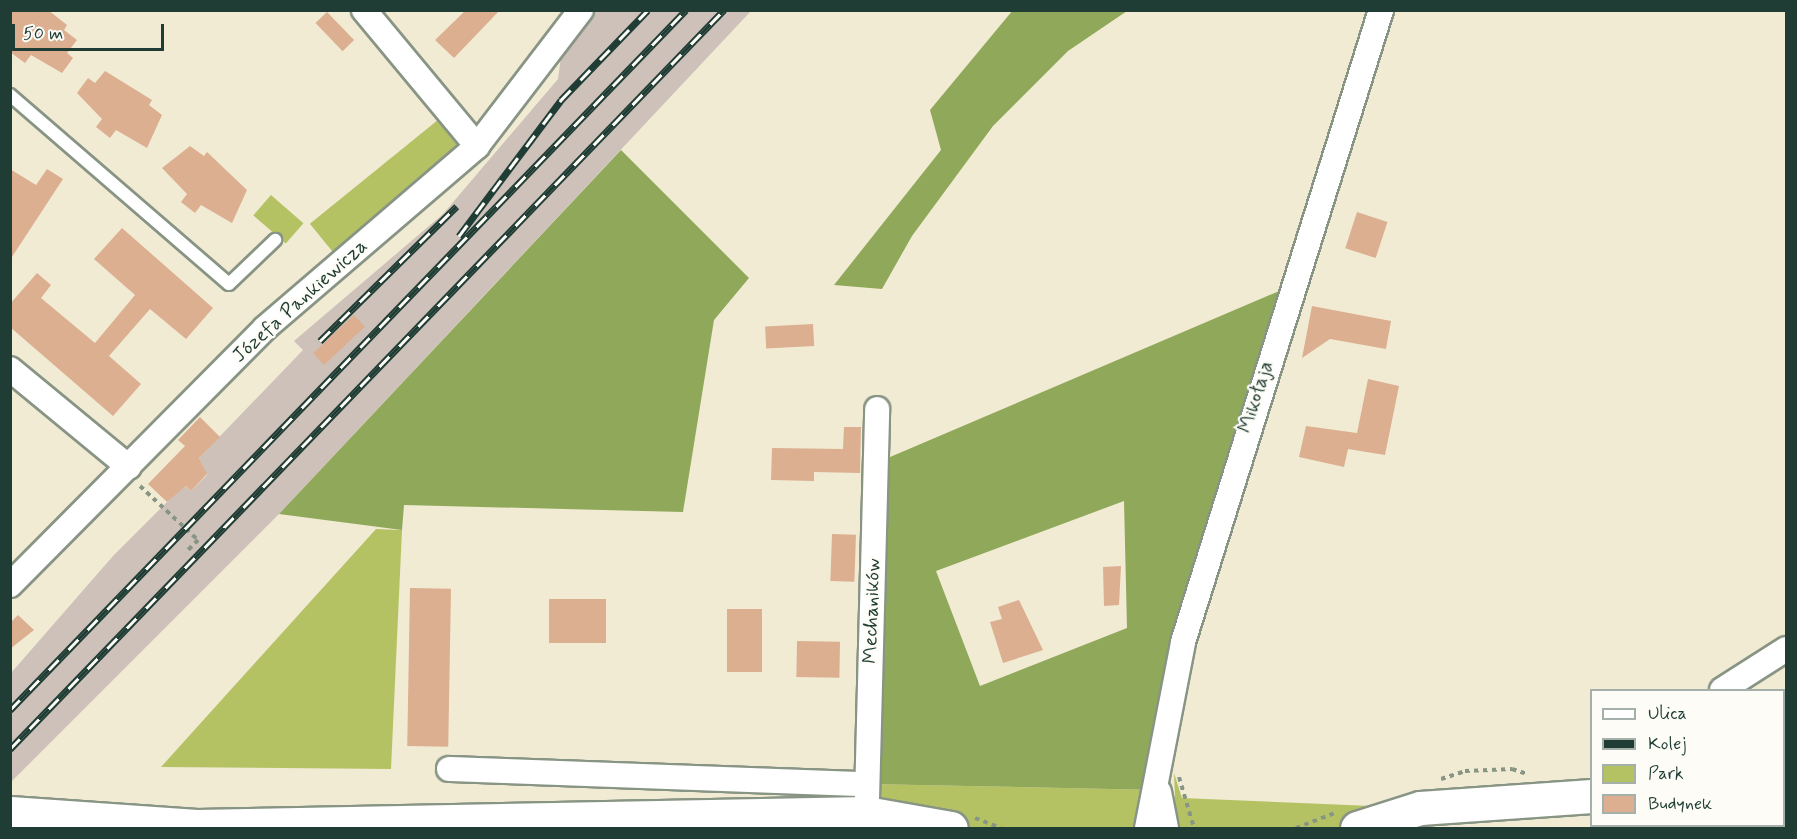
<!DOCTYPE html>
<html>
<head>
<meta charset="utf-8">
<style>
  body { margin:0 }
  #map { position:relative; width:1797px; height:839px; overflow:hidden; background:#f1ebd4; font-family:Mynerve,sans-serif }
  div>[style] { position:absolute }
  .industrial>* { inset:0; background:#cec1ba }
  .green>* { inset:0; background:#b5c264; transform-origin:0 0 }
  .forest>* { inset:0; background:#90a85a }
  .building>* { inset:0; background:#dbaf90; transform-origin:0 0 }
  .path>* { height:4px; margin-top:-2px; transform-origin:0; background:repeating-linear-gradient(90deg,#889484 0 4.5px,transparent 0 9px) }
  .roads { filter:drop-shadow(2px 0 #889484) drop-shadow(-2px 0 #889484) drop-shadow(0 2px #889484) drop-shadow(0 -2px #889484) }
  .lane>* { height:12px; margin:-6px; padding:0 6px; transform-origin:6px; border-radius:6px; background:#fff }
  .street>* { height:24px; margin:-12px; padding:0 12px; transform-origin:12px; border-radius:12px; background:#fff }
  .secondary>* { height:33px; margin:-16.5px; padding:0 16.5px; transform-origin:16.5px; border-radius:16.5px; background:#fff }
  .rail>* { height:7px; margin-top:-3.5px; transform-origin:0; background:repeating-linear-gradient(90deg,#fdfcf7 0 14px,#1f3d34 0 28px); box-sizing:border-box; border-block:2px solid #1f3d34 }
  span { translate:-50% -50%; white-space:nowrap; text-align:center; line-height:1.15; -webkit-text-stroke:4.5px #fdfcf7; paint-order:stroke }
  .street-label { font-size:20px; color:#1f3d34 }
  .frame { position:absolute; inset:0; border:12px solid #1f3d34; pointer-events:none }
  .legend { position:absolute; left:1590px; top:689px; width:195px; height:138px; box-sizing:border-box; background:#fdfcf7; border:2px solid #a4b0a9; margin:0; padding:8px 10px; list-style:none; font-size:18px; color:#1f3d34 }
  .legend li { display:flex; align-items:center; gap:12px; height:30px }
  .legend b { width:30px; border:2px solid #a4b0a9 }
  .scale { position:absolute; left:12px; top:24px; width:152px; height:27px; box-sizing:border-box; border:3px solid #1f3d34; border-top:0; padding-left:8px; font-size:18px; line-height:21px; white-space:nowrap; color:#1f3d34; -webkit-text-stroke:4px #fdfcf7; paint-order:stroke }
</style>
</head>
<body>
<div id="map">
  <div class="industrial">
    <div style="clip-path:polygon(581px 11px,751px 11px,279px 514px,11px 782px,11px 673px,113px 556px,173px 496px,186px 486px,191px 491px,207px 475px,199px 458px,303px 350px,294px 341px,443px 214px,558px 79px,565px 26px)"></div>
  </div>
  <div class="green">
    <div style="left:449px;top:111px;width:45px;height:179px;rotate:51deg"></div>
    <div style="left:271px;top:195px;width:43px;height:27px;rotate:41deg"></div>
    <div style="clip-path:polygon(376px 529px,402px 530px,391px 769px,161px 767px)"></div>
    <div style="clip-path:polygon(1174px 773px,1182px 798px,1420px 808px,1357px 828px,875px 828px,867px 784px,1157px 790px,1175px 798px)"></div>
  </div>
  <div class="forest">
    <div style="clip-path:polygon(1013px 10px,1127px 11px,1068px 51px,993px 126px,912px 236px,882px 289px,834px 285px,941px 150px,930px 110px)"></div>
    <div style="clip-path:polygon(621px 150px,749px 278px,714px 320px,683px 512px,404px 505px,402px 530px,279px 514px)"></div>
    <div style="clip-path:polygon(evenodd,1291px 286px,1240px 445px,1157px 790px,867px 784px,876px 463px,1291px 286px,1124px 501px,1127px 628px,980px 686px,936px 571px,1124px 501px)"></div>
    <div style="clip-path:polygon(1784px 793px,1786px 828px,1706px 828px,1784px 826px)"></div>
  </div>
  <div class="building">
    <div style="clip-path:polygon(10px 10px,48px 10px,67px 25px,64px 30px,77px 40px,67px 53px,73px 58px,62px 73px,31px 55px,25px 63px,10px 52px)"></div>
    <div style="clip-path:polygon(466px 10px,500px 10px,454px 58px,435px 40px)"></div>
    <div style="left:327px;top:12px;width:39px;height:16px;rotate:46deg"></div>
    <div style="clip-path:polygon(105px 71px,152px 100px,149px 105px,162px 115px,147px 148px,116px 130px,110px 138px,96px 127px,102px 119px,77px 93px,88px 78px,95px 83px)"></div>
    <div style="clip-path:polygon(190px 146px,204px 156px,207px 152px,247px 190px,232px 223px,201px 205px,195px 213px,181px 202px,187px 194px,162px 168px)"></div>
    <div style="clip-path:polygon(10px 169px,36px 185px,47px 169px,63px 179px,10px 260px)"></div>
    <div style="left:1357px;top:212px;width:32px;height:38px;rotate:18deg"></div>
    <div style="clip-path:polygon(122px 228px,213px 308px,186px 339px,150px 309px,109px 356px,141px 384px,113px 416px,10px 327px,10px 304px,37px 273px,51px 285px,41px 298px,95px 343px,135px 295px,94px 259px)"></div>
    <div style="clip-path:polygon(1312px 306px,1391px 321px,1386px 349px,1330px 339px,1302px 358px)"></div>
    <div style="left:354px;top:315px;width:16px;height:56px;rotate:47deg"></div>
    <div style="left:813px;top:324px;width:22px;height:48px;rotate:87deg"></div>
    <div style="clip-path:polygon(1368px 379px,1399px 386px,1385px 455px,1348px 449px,1344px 467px,1299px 457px,1306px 426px,1357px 433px)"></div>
    <div style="clip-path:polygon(200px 417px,220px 437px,199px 458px,207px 474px,191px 491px,186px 486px,167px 502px,148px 484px,185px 446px,178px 440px)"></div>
    <div style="clip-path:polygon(844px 427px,861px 427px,860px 473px,814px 472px,814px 481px,771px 480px,772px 448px,843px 449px)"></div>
    <div style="left:832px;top:534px;width:24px;height:47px;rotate:2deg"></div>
    <div style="clip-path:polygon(1121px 566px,1119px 605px,1104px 606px,1103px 567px)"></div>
    <div style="left:410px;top:588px;width:41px;height:158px;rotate:1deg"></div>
    <div style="left:549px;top:599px;width:57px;height:44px"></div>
    <div style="clip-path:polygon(1019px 600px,1043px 650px,1003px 663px,990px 622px,1002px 619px,998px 607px)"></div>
    <div style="left:727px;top:609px;width:35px;height:63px"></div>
    <div style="clip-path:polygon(18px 615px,34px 630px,10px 649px,10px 623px)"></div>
    <div style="left:797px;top:641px;width:43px;height:36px;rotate:1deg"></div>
  </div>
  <div class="path">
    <div style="left:140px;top:486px;width:79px;rotate:43deg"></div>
    <div style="left:198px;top:540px;width:18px;rotate:135deg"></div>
    <div style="left:1179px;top:777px;width:53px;rotate:73.6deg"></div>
    <div style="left:1441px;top:779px;width:25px;rotate:-18deg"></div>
    <div style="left:1465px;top:771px;width:47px;rotate:-2.4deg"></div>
    <div style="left:1512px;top:769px;width:16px;rotate:18deg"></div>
    <div style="left:975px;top:818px;width:28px;rotate:21deg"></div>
    <div style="left:1296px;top:828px;width:44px;rotate:-21.3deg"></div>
  </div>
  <div class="roads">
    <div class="lane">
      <div style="left:10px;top:95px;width:289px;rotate:40.8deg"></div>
      <div style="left:229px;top:284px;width:64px;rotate:-43.7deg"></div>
    </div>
    <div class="street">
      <div style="left:364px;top:10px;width:177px;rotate:50.3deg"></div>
      <div style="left:10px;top:369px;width:154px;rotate:39.5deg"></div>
      <div style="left:10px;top:585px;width:362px;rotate:-45.2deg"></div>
      <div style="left:265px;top:328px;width:279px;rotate:-40.6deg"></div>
      <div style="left:477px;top:146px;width:171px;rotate:-52.6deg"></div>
      <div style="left:1722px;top:690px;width:76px;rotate:-32.6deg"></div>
      <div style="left:449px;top:769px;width:418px;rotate:2.1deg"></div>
      <div style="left:1159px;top:792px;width:37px;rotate:79deg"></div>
      <div style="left:867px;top:799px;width:390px;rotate:-88.5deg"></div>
      <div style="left:1705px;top:826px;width:2px;rotate:63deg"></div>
      <div style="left:1147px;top:828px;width:189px;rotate:-79deg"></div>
      <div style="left:1183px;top:642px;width:662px;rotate:-72.6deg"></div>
    </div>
    <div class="secondary">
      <div style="left:1784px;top:793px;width:2px"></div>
      <div style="left:10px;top:813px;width:187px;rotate:4deg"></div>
      <div style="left:197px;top:826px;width:669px;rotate:-1.11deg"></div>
      <div style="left:866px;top:813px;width:86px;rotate:10deg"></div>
      <div style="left:1357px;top:828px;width:66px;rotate:-17.6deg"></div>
      <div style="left:1420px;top:808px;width:172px;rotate:-4deg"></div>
    </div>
  </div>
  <div class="rail">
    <div style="left:459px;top:236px;width:170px;rotate:-53.1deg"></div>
    <div style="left:561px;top:100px;width:125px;rotate:-46deg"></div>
    <div style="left:320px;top:341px;width:192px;rotate:-44.6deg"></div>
    <div style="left:10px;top:710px;width:973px;rotate:-46deg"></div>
    <div style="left:10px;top:749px;width:1028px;rotate:-45.99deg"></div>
  </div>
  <div class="street-label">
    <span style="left:300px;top:301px;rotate:-42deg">Józefa Pankiewicza</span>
    <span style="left:1256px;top:397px;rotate:-72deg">Mikołaja</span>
    <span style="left:872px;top:611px;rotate:-88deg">Mechaników</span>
  </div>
  <div class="frame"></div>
  <ul class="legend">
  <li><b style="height:8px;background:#fff"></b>Ulica</li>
  <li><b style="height:8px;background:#1f3d34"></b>Kolej</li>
  <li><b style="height:16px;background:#b5c264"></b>Park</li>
  <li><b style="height:16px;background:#dbaf90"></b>Budynek</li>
  </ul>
  <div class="scale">50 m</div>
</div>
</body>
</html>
